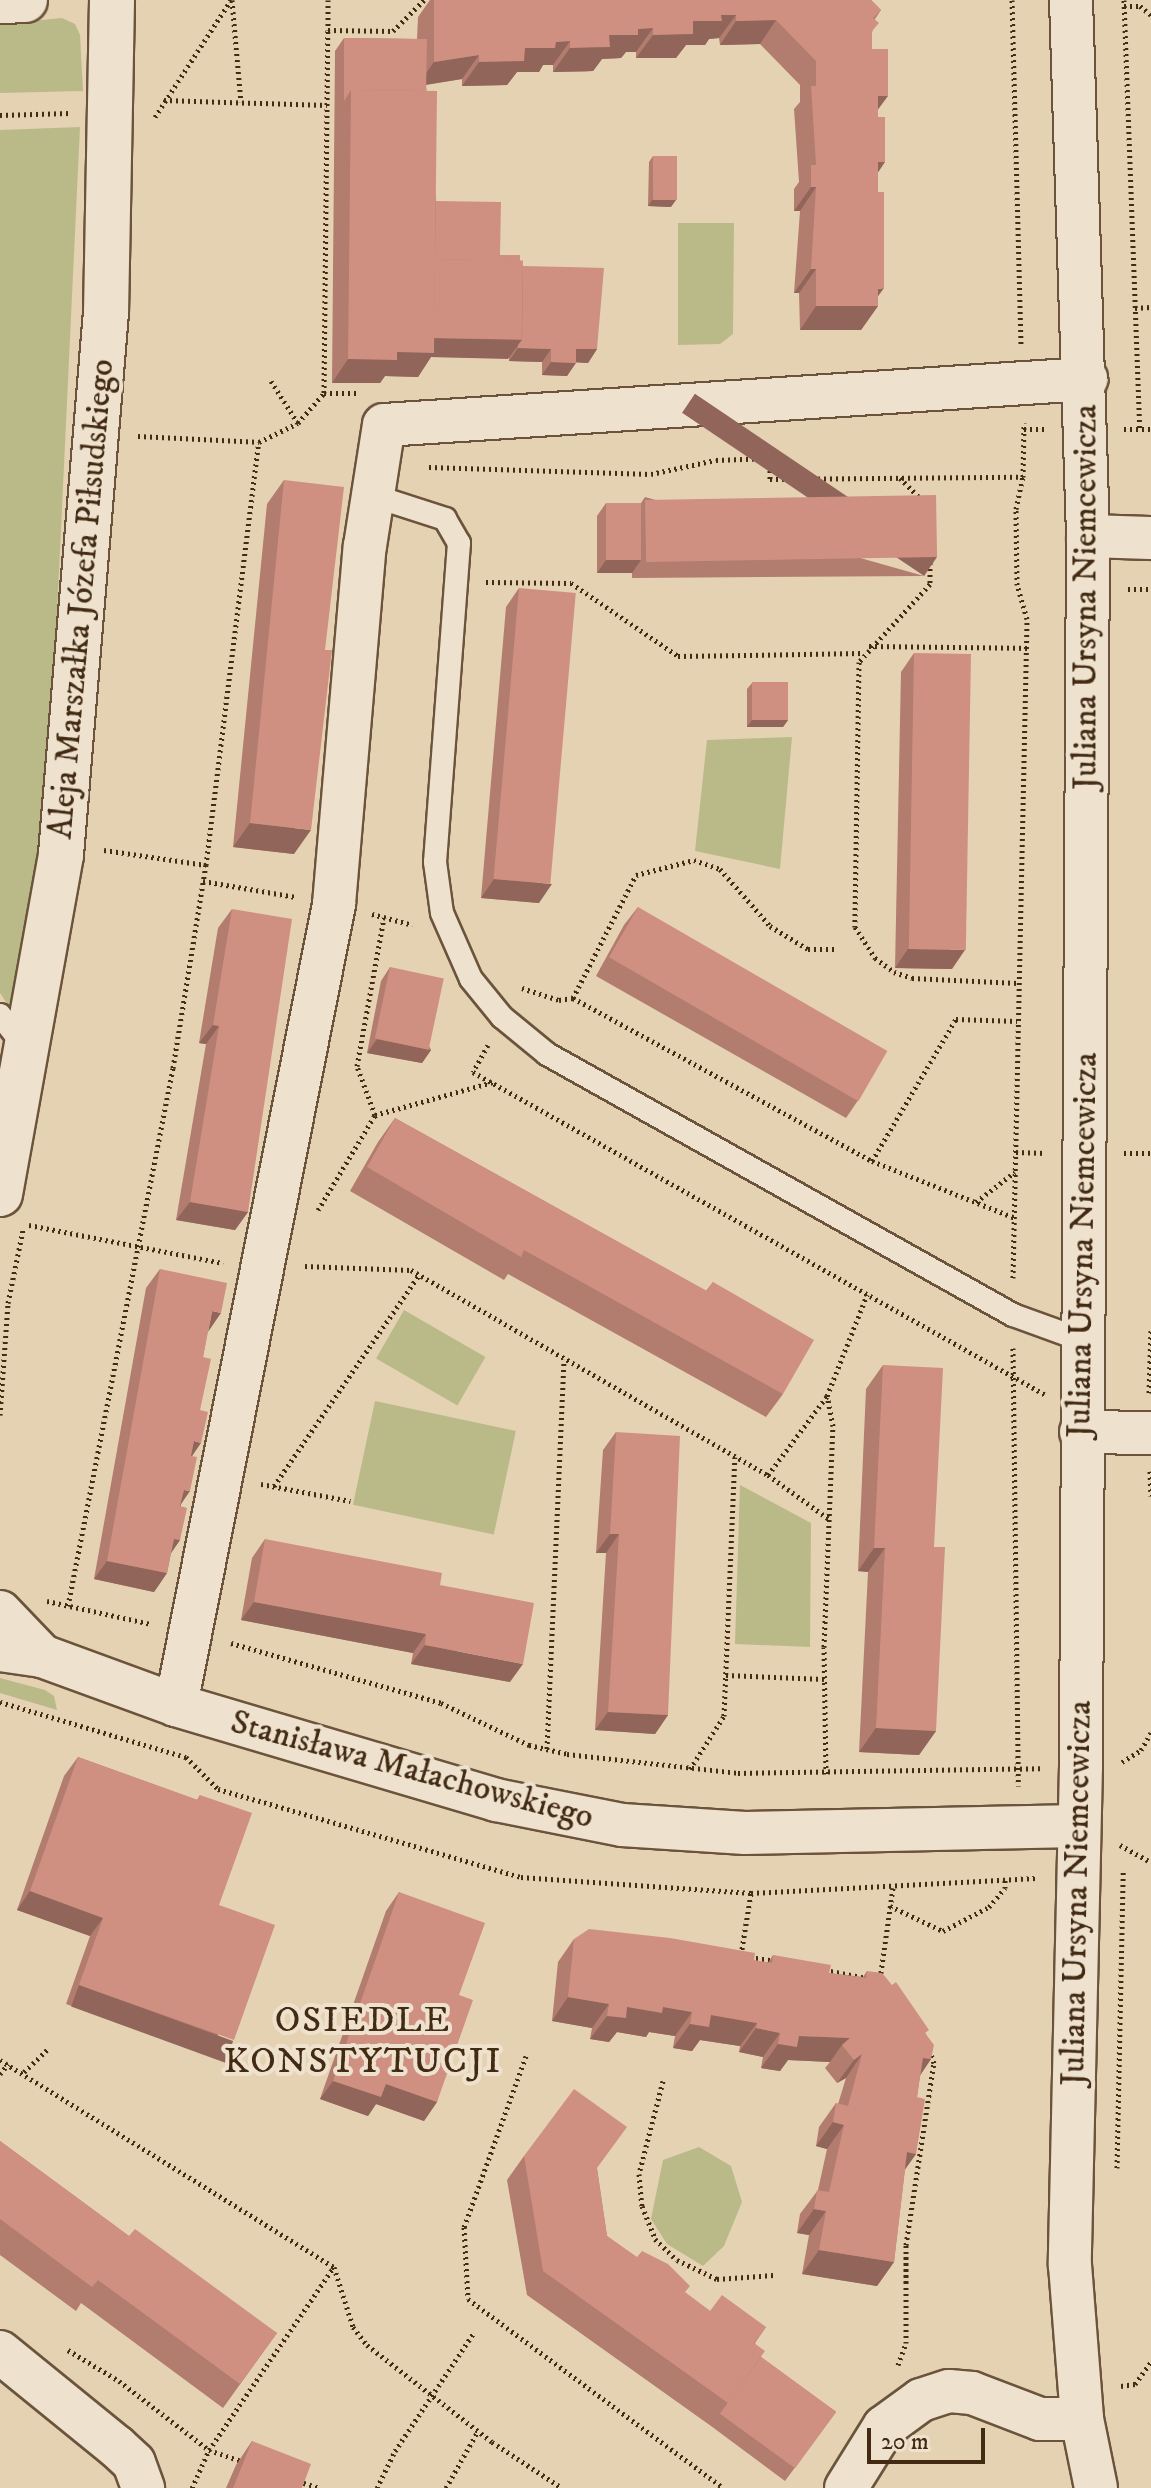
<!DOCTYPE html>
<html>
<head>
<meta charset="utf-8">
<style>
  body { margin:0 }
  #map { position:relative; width:1151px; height:2488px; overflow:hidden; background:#e5d2b3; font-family:"IM FELL DW Pica",serif }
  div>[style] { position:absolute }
  .green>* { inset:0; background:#baba89; transform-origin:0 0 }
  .path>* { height:5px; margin-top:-2.5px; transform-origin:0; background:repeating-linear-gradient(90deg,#422a13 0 2px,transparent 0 6px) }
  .roads { filter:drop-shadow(2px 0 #6b543b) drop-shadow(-2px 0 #6b543b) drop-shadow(0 2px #6b543b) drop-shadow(0 -2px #6b543b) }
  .service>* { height:22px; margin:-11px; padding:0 11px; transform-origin:11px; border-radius:11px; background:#eee2ce }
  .minor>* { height:42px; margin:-21px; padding:0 21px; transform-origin:21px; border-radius:21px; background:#eee2ce }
  .tertiary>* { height:44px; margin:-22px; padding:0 22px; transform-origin:22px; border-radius:22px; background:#eee2ce }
  .wall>* { inset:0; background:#b27c6f }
  .shaded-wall>* { inset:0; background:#91655a; transform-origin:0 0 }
  .building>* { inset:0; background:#cf9081; transform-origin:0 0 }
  span { translate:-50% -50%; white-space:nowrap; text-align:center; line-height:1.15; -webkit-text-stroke:8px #eee2ce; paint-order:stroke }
  .street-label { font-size:34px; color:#422a13 }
  .neighbourhood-label { font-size:36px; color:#422a13; letter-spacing:2px }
  .scale { position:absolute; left:867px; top:2428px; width:118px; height:36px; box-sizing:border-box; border:4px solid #422a13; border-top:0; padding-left:10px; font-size:24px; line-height:28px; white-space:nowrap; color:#422a13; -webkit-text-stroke:6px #eee2ce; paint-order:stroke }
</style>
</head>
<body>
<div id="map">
  <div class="green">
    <div style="clip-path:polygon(62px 18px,75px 24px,80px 35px,83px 91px,0 93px,0 24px)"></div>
    <div style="clip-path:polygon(80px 127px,52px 720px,28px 930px,12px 1011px,0 993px,0 130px)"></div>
    <div style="clip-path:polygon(678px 223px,734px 223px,733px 334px,720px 344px,678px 345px)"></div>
    <div style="clip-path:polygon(792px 737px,780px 869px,695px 851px,707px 740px)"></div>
    <div style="left:404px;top:1310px;width:94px;height:56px;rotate:30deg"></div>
    <div style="left:375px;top:1401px;width:144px;height:106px;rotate:12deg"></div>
    <div style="clip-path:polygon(740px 1485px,811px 1523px,810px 1647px,735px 1644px)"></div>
    <div style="clip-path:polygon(0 1678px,45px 1690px,54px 1696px,57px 1710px,0 1693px)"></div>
    <div style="clip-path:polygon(699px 2147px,731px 2166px,742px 2202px,724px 2246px,703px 2266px,667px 2244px,651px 2219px,663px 2160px)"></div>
  </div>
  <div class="path">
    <div style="left:232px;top:0;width:102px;rotate:85deg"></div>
    <div style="left:328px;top:0;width:30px;rotate:90deg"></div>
    <div style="left:328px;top:30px;width:65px;rotate:0.9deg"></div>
    <div style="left:393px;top:31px;width:44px;rotate:-45deg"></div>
    <div style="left:1012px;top:0;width:345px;rotate:88.5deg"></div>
    <div style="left:1124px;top:0;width:429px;rotate:87.9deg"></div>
    <div style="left:1124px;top:6px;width:16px"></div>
    <div style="left:1140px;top:6px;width:14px;rotate:39deg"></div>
    <div style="left:164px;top:100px;width:163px;rotate:1.8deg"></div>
    <div style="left:0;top:115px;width:70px;rotate:-1.6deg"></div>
    <div style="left:155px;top:117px;width:140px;rotate:-57deg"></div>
    <div style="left:1135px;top:308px;width:16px;rotate:-4deg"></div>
    <div style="left:271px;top:381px;width:50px;rotate:57.3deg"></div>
    <div style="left:324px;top:393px;width:33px"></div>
    <div style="left:1024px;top:429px;width:22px"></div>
    <div style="left:1124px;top:429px;width:27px"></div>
    <div style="left:138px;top:436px;width:121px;rotate:2.8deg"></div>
    <div style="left:259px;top:442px;width:43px;rotate:-26deg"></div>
    <div style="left:298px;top:423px;width:40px;rotate:-49deg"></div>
    <div style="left:324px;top:393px;width:363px;rotate:-89.4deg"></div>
    <div style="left:429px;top:467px;width:222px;rotate:1.8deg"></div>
    <div style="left:651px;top:474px;width:66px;rotate:-12.2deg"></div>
    <div style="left:716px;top:460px;width:54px;rotate:-2.1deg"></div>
    <div style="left:770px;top:458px;width:21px;rotate:90deg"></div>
    <div style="left:770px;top:479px;width:253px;rotate:-0.5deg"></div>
    <div style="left:900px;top:478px;width:30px;rotate:45deg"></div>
    <div style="left:930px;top:562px;width:22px;rotate:90deg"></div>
    <div style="left:930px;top:584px;width:105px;rotate:132.3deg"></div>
    <div style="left:859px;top:662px;width:265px;rotate:90.9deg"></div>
    <div style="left:855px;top:927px;width:37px;rotate:57deg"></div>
    <div style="left:875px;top:958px;width:24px;rotate:36deg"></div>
    <div style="left:894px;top:972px;width:19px;rotate:18deg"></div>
    <div style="left:912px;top:978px;width:106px;rotate:2.7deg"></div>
    <div style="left:486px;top:582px;width:85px;rotate:0.7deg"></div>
    <div style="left:571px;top:583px;width:130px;rotate:34.3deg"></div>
    <div style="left:678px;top:656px;width:184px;rotate:-0.9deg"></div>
    <div style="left:1128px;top:589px;width:23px"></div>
    <div style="left:869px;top:646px;width:158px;rotate:0.7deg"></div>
    <div style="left:104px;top:850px;width:103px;rotate:8.4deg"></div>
    <div style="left:203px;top:881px;width:94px;rotate:9.8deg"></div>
    <div style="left:372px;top:914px;width:42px;rotate:15deg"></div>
    <div style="left:522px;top:988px;width:39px;rotate:18deg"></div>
    <div style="left:559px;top:1000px;width:14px;rotate:-8deg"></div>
    <div style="left:573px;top:998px;width:138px;rotate:-62.9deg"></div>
    <div style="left:636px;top:875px;width:60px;rotate:-14.5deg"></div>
    <div style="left:694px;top:860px;width:28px;rotate:19deg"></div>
    <div style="left:720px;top:869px;width:76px;rotate:48.7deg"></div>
    <div style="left:770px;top:926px;width:44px;rotate:31.2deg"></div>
    <div style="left:808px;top:949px;width:27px"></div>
    <div style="left:573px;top:998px;width:341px;rotate:28.6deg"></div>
    <div style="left:872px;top:1161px;width:154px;rotate:21.7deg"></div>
    <div style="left:488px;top:1045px;width:31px;rotate:119deg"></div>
    <div style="left:473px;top:1072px;width:656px;rotate:29.42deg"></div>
    <div style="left:375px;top:1115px;width:52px;rotate:-110.2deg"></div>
    <div style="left:357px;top:1066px;width:151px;rotate:-79.7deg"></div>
    <div style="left:1016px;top:1152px;width:30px;rotate:2deg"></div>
    <div style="left:1124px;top:1153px;width:27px"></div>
    <div style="left:872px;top:1161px;width:165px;rotate:-59.4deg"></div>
    <div style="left:956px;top:1019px;width:61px;rotate:1.9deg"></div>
    <div style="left:976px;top:1202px;width:49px;rotate:-37.6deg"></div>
    <div style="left:318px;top:1210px;width:111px;rotate:-59deg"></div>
    <div style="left:375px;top:1115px;width:123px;rotate:-15.6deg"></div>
    <div style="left:29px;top:1225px;width:198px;rotate:11.1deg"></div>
    <div style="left:305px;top:1266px;width:106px;rotate:2.2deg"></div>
    <div style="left:411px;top:1270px;width:412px;rotate:29.9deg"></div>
    <div style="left:768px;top:1475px;width:75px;rotate:35.8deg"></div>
    <div style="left:1013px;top:1278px;width:659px;rotate:-88.78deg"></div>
    <div style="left:1027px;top:619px;width:35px;rotate:-106deg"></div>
    <div style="left:1017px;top:585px;width:76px;rotate:-90.8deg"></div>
    <div style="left:1016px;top:509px;width:33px;rotate:-78deg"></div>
    <div style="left:1023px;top:477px;width:54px;rotate:-88.9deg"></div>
    <div style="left:1013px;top:1348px;width:438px;rotate:89.3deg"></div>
    <div style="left:1149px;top:1393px;width:63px;rotate:-88.2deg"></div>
    <div style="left:0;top:1415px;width:112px;rotate:-85.9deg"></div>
    <div style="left:8px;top:1303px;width:75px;rotate:-78.4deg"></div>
    <div style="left:1150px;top:1471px;width:25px;rotate:88deg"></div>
    <div style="left:768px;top:1475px;width:99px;rotate:-53.2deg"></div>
    <div style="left:827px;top:1396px;width:109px;rotate:-68.4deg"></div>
    <div style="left:261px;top:1484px;width:91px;rotate:10.8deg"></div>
    <div style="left:274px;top:1486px;width:256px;rotate:-55.5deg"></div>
    <div style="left:47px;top:1601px;width:107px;rotate:12.5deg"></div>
    <div style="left:68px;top:1606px;width:548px;rotate:-78.96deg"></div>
    <div style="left:173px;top:1068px;width:206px;rotate:-80.8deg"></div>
    <div style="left:206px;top:865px;width:426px;rotate:-82.9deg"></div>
    <div style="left:231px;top:1643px;width:218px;rotate:15.9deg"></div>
    <div style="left:441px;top:1703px;width:98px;rotate:25.5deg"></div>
    <div style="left:529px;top:1745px;width:39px;rotate:13deg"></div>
    <div style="left:567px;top:1754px;width:172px;rotate:6.3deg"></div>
    <div style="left:738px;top:1773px;width:302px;rotate:-0.9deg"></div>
    <div style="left:726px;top:1675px;width:98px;rotate:2.3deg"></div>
    <div style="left:0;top:1702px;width:194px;rotate:16.5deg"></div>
    <div style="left:186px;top:1757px;width:45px;rotate:45deg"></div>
    <div style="left:218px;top:1789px;width:316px;rotate:16.2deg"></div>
    <div style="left:521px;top:1877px;width:231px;rotate:4deg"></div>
    <div style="left:751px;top:1893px;width:286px;rotate:-3deg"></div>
    <div style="left:547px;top:1749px;width:390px;rotate:-87.5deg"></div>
    <div style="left:1122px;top:1762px;width:22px;rotate:-32deg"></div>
    <div style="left:1141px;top:1750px;width:20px;rotate:-60deg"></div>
    <div style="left:690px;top:1769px;width:63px;rotate:-57.3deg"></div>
    <div style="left:724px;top:1716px;width:259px;rotate:-87.6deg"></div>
    <div style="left:826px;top:1774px;width:127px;rotate:-90.9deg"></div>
    <div style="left:824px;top:1647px;width:221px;rotate:-87.7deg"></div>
    <div style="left:833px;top:1426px;width:31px;rotate:-101deg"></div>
    <div style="left:1120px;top:1845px;width:35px;rotate:29deg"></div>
    <div style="left:890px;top:1906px;width:59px;rotate:25.3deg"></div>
    <div style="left:943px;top:1931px;width:52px;rotate:-27.6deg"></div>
    <div style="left:989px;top:1907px;width:25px;rotate:-50deg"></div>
    <div style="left:1005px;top:1888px;width:11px;rotate:-90deg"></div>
    <div style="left:741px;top:1955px;width:63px;rotate:-80.8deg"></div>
    <div style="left:750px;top:1957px;width:26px;rotate:9deg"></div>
    <div style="left:825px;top:1970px;width:42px;rotate:11deg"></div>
    <div style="left:880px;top:1979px;width:92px;rotate:-81.9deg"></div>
    <div style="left:526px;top:2056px;width:182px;rotate:109.9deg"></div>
    <div style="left:464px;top:2227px;width:72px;rotate:86.8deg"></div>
    <div style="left:468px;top:2299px;width:317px;rotate:36.5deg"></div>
    <div style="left:0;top:2060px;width:393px;rotate:31.8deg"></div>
    <div style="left:334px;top:2267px;width:63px;rotate:72.4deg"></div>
    <div style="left:353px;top:2327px;width:23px;rotate:52deg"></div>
    <div style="left:367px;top:2345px;width:158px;rotate:37.8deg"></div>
    <div style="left:492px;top:2442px;width:84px;rotate:33.3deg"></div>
    <div style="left:24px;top:2072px;width:35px;rotate:-44deg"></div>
    <div style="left:0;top:2074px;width:13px;rotate:-51deg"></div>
    <div style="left:663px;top:2081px;width:96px;rotate:104.5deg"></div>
    <div style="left:639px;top:2174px;width:32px;rotate:85deg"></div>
    <div style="left:642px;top:2206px;width:35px;rotate:68deg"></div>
    <div style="left:655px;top:2239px;width:30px;rotate:44deg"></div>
    <div style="left:677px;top:2260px;width:44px;rotate:25.4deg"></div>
    <div style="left:717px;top:2279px;width:57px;rotate:-4deg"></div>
    <div style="left:1117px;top:2168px;width:297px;rotate:-88.8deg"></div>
    <div style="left:68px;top:2350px;width:60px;rotate:31.3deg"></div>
    <div style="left:119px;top:2381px;width:113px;rotate:37.5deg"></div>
    <div style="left:209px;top:2450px;width:36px;rotate:19deg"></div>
    <div style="left:898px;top:2365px;width:23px;rotate:-70deg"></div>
    <div style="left:906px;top:2343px;width:98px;rotate:-90deg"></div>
    <div style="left:906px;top:2245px;width:184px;rotate:-81.3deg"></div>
    <div style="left:934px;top:2063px;width:12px;rotate:-110deg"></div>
    <div style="left:1121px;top:2386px;width:14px;rotate:-8deg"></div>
    <div style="left:1135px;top:2384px;width:27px;rotate:-54deg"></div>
    <div style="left:298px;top:2481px;width:22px;rotate:18deg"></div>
    <div style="left:192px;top:2488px;width:42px;rotate:-65.9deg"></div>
    <div style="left:209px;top:2450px;width:222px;rotate:-55.7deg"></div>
    <div style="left:377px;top:2488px;width:41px;rotate:-64.1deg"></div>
    <div style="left:395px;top:2451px;width:141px;rotate:-56.3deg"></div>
    <div style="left:446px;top:2488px;width:65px;rotate:-60.7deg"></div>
  </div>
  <div class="roads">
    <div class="service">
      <div style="left:374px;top:496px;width:75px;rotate:17.9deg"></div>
      <div style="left:445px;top:519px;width:28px;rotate:60deg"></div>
      <div style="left:459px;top:543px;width:320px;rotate:94.3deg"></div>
      <div style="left:435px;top:862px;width:51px;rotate:82.2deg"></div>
      <div style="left:442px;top:913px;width:72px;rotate:66.3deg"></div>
      <div style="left:471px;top:979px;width:49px;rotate:50.8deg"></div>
      <div style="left:502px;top:1017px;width:58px;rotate:39.4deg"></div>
      <div style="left:547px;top:1054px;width:534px;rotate:29.25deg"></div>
      <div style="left:1013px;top:1315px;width:73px;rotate:19.9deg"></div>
      <div style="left:0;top:1015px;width:41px;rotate:52deg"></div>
    </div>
    <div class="minor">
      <div style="left:1071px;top:0;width:536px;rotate:88.18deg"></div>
      <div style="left:1088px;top:536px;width:1230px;rotate:90.33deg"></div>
      <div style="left:1081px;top:1766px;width:499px;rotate:91.3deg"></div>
      <div style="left:1070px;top:2265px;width:154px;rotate:85.5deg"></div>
      <div style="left:1082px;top:2419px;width:70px;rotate:78.5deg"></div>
      <div style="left:1088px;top:536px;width:63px;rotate:1.8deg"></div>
      <div style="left:1081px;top:1432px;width:70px;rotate:0.8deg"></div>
      <div style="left:0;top:1612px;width:61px;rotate:46.3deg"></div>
      <div style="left:0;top:1650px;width:42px;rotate:8.1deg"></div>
      <div style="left:42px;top:1656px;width:143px;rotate:20.1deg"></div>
      <div style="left:176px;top:1705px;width:334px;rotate:16.5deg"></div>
      <div style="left:496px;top:1800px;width:128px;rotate:11.2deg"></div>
      <div style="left:622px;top:1825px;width:123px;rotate:3.7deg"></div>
      <div style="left:745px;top:1833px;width:334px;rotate:-1.2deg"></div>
      <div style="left:176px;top:1705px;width:816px;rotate:-78.84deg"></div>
      <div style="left:334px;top:904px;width:359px;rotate:-85.1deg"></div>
      <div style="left:365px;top:546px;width:122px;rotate:-81.1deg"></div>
      <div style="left:384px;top:425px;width:704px;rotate:-3.75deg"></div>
      <div style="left:0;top:2352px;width:151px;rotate:39.1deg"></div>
      <div style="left:117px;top:2447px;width:23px;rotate:43deg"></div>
      <div style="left:134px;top:2463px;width:27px;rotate:70deg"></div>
      <div style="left:846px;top:2488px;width:72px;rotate:-58.1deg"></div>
      <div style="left:884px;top:2427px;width:46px;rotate:-36.1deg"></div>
      <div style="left:921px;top:2400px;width:29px;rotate:-18deg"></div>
      <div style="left:949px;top:2391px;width:23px;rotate:5deg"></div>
      <div style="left:972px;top:2393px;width:73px;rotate:20.9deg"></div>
      <div style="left:1040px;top:2419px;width:42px"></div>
    </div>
    <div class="tertiary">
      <div style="left:0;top:1px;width:25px;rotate:-2deg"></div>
      <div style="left:0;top:1194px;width:345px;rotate:-79.8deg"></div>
      <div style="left:61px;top:854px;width:543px;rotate:-85.25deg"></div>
      <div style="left:106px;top:313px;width:313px;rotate:-88.9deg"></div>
    </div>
  </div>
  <div class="wall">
    <div style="clip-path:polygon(430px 0,871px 0,881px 10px,875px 19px,872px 33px,872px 49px,878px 110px,878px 306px,861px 330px,800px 330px,799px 293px,794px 293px,800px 211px,794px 211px,794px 189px,799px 182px,794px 109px,800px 102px,800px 85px,760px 44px,720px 45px,719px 38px,709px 39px,705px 45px,686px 45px,676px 58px,636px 58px,636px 52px,626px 52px,621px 58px,602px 59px,593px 71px,553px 72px,553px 65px,543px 65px,539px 72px,517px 72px,507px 85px,462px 86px,462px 79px,426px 85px,436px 201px,500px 255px,520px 261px,523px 266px,597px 349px,588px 363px,576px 362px,567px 376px,542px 375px,542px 362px,509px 361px,509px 358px,431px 357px,418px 377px,385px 376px,380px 383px,332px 383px,335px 51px,344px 38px,417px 39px,418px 17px)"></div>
    <div style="clip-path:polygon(653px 156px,671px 207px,648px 206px,649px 162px)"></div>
    <div style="clip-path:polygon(284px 480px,294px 854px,233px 847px,267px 504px)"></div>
    <div style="clip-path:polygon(645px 497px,924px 576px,632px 578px,632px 573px,597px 573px,597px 516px,606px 503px,641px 503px)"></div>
    <div style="clip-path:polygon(519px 588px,539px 903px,481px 898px,506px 607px)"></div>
    <div style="clip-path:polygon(914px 653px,952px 969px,895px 968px,901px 672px)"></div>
    <div style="clip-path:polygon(752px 683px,788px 720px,783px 727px,747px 727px,747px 689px)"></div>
    <div style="clip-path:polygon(638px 907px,859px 1099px,846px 1118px,596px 976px,624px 925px)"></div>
    <div style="clip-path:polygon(232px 909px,248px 1212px,235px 1230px,176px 1220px,206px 1044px,199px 1043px,218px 928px)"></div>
    <div style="clip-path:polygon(390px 967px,431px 1050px,422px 1063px,367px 1053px,381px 981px)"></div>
    <div style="clip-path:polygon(395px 1118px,706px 1291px,713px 1282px,783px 1394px,766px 1417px,508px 1274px,504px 1280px,350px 1191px,378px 1142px)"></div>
    <div style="clip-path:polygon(160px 1269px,208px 1330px,203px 1357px,200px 1410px,192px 1457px,181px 1504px,180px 1540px,171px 1553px,167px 1573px,154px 1592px,94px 1579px,146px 1288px)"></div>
    <div style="clip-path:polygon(883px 1365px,936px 1731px,919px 1755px,859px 1752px,868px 1572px,858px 1571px,866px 1389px)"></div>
    <div style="clip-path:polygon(616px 1432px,668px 1715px,655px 1734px,595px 1730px,606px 1553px,596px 1553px,603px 1450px)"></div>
    <div style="clip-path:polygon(265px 1539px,510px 1682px,411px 1664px,413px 1653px,241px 1620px,252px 1558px)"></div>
    <div style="clip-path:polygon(78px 1757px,197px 1800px,200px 1795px,220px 2059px,66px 2004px,90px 1936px,17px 1910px,64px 1776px)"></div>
    <div style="clip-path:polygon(399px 1892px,459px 1995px,437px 2102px,424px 2121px,376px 2104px,368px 2116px,320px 2099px,386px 1911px)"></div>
    <div style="clip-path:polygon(574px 1939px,768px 1963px,773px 1955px,829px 1973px,863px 1977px,867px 1971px,926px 2034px,931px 2059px,920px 2075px,917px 2097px,916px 2154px,905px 2169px,894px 2262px,877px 2286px,802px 2274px,809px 2235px,797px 2233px,800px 2214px,818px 2190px,827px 2149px,816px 2146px,819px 2127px,836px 2103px,838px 2104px,846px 2078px,837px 2083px,825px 2068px,830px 2062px,788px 2060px,780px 2071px,761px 2068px,763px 2057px,739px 2052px,740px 2046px,700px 2040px,692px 2051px,673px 2048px,675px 2036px,649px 2032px,646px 2037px,617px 2032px,609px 2042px,590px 2039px,592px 2028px,552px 2021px,558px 1962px)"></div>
    <div style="clip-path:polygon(0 2141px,129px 2236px,277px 2333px,223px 2408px,81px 2303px,76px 2311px,0 2255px)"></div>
    <div style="clip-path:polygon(524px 2156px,597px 2169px,607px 2236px,710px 2311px,766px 2327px,755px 2343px,761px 2357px,836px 2412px,785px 2481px,711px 2426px,527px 2295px,507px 2180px)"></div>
    <div style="clip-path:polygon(252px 2441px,302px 2488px,226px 2488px,236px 2465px)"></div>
  </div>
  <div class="shaded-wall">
    <div style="clip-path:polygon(721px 15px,736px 15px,719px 38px,709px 39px,705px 45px,686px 45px,676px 58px,636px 58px,653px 35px,693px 21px)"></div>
    <div style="clip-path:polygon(776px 20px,760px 44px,720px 45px,736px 21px)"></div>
    <div style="clip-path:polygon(653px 28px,636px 52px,626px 52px,621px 58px,602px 59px,593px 71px,553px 72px,570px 48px,609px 35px,638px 29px)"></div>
    <div style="clip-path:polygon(570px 41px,553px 65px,543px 65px,539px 72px,517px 72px,507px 85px,462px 86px,479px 62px,525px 48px,556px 42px)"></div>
    <div style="clip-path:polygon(479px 55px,462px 79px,417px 86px,434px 62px)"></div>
    <div style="clip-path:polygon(878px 96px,888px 96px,871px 119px)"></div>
    <div style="clip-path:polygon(878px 162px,885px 162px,869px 186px)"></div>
    <div style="clip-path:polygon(811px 187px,816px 187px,800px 211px,794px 211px)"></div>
    <div style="clip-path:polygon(652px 200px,676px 200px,671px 207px,648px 206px)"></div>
    <div style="clip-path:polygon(811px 269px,816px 269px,799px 293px,794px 293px)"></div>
    <div style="clip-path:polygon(884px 288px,871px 306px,878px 306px,861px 330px,800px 330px,816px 306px,878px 289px)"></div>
    <div style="clip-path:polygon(431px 338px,522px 340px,508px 359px,431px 357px,418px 377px,385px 376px,380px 383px,332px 383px,348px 359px,397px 352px)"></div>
    <div style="clip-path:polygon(518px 348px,551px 349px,542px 362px,509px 361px)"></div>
    <div style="clip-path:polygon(576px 349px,597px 349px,588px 363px,567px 362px)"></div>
    <div style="clip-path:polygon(551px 362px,576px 363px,567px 376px,542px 375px)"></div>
    <div style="left:937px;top:557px;width:23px;height:292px;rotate:124deg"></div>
    <div style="clip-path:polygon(606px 560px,641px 560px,632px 573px,597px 573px)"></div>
    <div style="clip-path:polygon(752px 720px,788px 720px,783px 727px,747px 727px)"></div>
    <div style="clip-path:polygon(250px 823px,311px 830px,294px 854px,233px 847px)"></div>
    <div style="clip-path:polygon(494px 879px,552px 884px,539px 903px,481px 898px)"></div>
    <div style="clip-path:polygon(908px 949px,965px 950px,952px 969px,895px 968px)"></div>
    <div style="clip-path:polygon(213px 1025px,219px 1026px,206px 1044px,199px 1043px)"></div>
    <div style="clip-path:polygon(377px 1039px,431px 1050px,422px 1063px,367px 1053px)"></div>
    <div style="clip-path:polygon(190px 1202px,248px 1212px,235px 1230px,176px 1220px)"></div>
    <div style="clip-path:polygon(212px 1311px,221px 1313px,208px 1332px)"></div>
    <div style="clip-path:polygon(194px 1441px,201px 1443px,188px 1462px)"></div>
    <div style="clip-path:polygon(184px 1490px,190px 1491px,177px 1510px)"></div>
    <div style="clip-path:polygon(610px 1534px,619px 1534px,606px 1553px,596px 1553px)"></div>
    <div style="clip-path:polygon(174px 1539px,180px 1540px,167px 1559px)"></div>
    <div style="clip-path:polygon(874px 1548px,885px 1548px,868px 1572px,858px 1571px)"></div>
    <div style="clip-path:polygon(107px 1561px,167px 1573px,154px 1592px,94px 1579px)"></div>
    <div style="clip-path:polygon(254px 1602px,426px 1634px,413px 1653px,241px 1620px)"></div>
    <div style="clip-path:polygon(425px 1645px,523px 1664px,510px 1682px,411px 1664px)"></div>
    <div style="clip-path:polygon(608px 1712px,668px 1715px,655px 1734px,595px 1730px)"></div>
    <div style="clip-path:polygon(876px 1728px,936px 1731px,919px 1755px,859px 1752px)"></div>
    <div style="clip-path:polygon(30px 1891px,103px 1918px,90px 1936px,17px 1910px)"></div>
    <div style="left:79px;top:1985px;width:164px;height:23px;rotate:20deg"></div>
    <div style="clip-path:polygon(568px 1997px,609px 2004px,592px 2028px,552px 2021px)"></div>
    <div style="clip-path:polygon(627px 2007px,663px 2007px,692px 2012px,675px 2036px,649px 2032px,646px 2037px,617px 2032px,609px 2042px,590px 2039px,607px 2016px)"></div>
    <div style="clip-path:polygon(711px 2015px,757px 2023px,740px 2046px,700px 2040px,692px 2051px,673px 2048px,690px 2024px)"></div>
    <div style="clip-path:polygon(756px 2028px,780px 2033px,763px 2057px,739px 2052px)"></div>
    <div style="clip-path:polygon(799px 2036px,850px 2038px,842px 2045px,830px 2062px,788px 2060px,780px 2071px,761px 2068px,778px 2044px)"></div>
    <div style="clip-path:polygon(862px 2054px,846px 2078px,837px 2083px,854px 2060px)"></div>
    <div style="clip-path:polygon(923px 2058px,931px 2059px,915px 2083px)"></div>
    <div style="clip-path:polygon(333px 2081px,386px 2084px,437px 2102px,424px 2121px,376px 2104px,368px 2116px,320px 2099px)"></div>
    <div style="clip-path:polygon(833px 2122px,844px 2125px,827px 2149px,816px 2146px)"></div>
    <div style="clip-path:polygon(907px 2152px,916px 2154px,899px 2178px)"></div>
    <div style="clip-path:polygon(814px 2209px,826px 2211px,809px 2235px,797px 2233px)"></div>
    <div style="clip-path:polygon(819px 2250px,894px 2262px,877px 2286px,802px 2274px)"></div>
  </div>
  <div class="building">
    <div style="clip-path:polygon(434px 0,871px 0,881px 10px,873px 18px,879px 23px,872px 31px,872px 49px,888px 49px,888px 96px,878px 96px,878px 117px,885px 117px,885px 162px,878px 162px,878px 192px,884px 192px,884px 288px,878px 289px,878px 306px,816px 306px,816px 269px,811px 269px,816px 187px,811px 187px,811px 165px,816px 165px,811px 86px,816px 86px,816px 61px,776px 20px,736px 21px,736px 15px,721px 15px,722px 21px,693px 21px,693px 34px,653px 35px,653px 28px,638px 29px,638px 35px,609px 35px,610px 47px,570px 48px,570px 41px,556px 42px,555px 48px,525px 48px,524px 61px,479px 62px,479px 55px,434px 62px)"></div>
    <div style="clip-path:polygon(344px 38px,427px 39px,426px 91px,351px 90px,344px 101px)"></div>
    <div style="clip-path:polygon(351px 90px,437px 91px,434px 353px,397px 352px,397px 360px,348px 359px)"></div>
    <div style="left:653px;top:156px;width:24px;height:44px"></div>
    <div style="clip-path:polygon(436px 201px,501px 202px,500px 255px,520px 255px,520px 261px,435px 259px)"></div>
    <div style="left:435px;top:259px;width:88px;height:79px;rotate:1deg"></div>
    <div style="clip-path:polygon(523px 266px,604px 268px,597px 349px,576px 349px,576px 363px,551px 362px,551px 349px,518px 348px,518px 345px,522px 340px)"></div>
    <div style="clip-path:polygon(284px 480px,344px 487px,325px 650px,332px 650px,311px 830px,250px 823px)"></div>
    <div style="left:936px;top:495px;width:62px;height:291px;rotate:89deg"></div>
    <div style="left:606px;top:503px;width:35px;height:57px"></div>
    <div style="left:519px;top:588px;width:57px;height:292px;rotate:5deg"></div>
    <div style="left:914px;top:653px;width:57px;height:296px;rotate:1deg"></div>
    <div style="left:788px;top:682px;width:38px;height:36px;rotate:90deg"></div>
    <div style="left:638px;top:907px;width:288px;height:58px;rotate:30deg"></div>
    <div style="clip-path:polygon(232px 909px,292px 919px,248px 1212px,190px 1202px,219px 1026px,213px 1025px)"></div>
    <div style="left:390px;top:967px;width:55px;height:73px;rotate:12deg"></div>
    <div style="clip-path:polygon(395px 1118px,707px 1291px,713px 1282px,814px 1340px,783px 1394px,524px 1250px,521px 1257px,367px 1167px)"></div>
    <div style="clip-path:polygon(160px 1269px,227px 1283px,221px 1313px,212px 1311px,203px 1357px,211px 1359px,200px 1410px,208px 1412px,201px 1443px,194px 1441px,191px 1456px,197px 1457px,190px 1491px,184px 1490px,180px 1506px,187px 1508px,180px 1540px,174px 1539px,167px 1573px,107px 1561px)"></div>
    <div style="clip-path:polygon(883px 1365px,943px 1368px,934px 1547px,945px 1547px,936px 1731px,876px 1728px,885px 1548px,874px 1548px)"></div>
    <div style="clip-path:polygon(616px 1432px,680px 1436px,668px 1715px,608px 1712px,619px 1534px,610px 1534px)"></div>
    <div style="clip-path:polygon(265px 1539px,442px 1573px,440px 1585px,534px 1603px,523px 1664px,425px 1645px,426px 1634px,254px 1602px)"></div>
    <div style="clip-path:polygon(78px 1757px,198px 1800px,200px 1795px,252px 1813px,219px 1905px,275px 1925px,234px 2040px,79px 1985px,103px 1918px,30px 1891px)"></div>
    <div style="clip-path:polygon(399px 1892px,485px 1923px,459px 1995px,473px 2000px,437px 2102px,386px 2084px,381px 2097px,333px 2081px)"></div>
    <div style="clip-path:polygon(589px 1929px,670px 1938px,755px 1953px,754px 1960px,772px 1963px,773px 1955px,831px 1965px,829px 1973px,866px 1978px,867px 1971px,882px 1973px,892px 1985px,896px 1982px,929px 2030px,925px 2033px,934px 2045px,931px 2059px,923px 2058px,917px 2097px,925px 2099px,916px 2154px,907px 2152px,894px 2262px,819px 2250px,826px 2211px,814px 2209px,817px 2190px,829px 2192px,844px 2125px,833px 2122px,836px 2103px,848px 2106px,862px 2054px,854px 2060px,842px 2045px,850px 2038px,799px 2036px,797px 2047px,778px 2044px,780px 2033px,756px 2028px,757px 2023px,711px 2015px,709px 2027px,690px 2024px,692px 2012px,663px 2007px,662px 2013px,627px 2007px,626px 2018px,607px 2016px,609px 2004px,568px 1997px,574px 1939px)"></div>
    <div style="clip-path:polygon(574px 2089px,627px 2127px,597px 2168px,607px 2236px,637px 2257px,642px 2251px,668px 2264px,690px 2286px,685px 2292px,710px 2311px,722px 2295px,766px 2327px,754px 2343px,765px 2351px,728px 2403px,543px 2271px,524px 2156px)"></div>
    <div style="clip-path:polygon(0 2141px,129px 2236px,135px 2229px,277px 2333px,240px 2384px,98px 2280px,92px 2287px,0 2219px)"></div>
    <div style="left:761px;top:2357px;width:93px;height:70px;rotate:36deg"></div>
    <div style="clip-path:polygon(252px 2441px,311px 2464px,302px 2488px,233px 2488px)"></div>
  </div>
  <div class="street-label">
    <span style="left:1086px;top:597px;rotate:-90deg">Juliana Ursyna Niemcewicza</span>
    <span style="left:82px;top:599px;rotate:-85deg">Aleja Marszałka Józefa Piłsudskiego</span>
    <span style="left:1083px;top:1245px;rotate:-89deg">Juliana Ursyna Niemcewicza</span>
    <span style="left:412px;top:1770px;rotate:15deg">Stanisława Małachowskiego</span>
    <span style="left:1077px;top:1893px;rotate:-89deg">Juliana Ursyna Niemcewicza</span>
  </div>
  <div class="neighbourhood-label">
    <span style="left:363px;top:2041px">OSIEDLE<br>KONSTYTUCJI</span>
  </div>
  <div class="scale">20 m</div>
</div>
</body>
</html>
